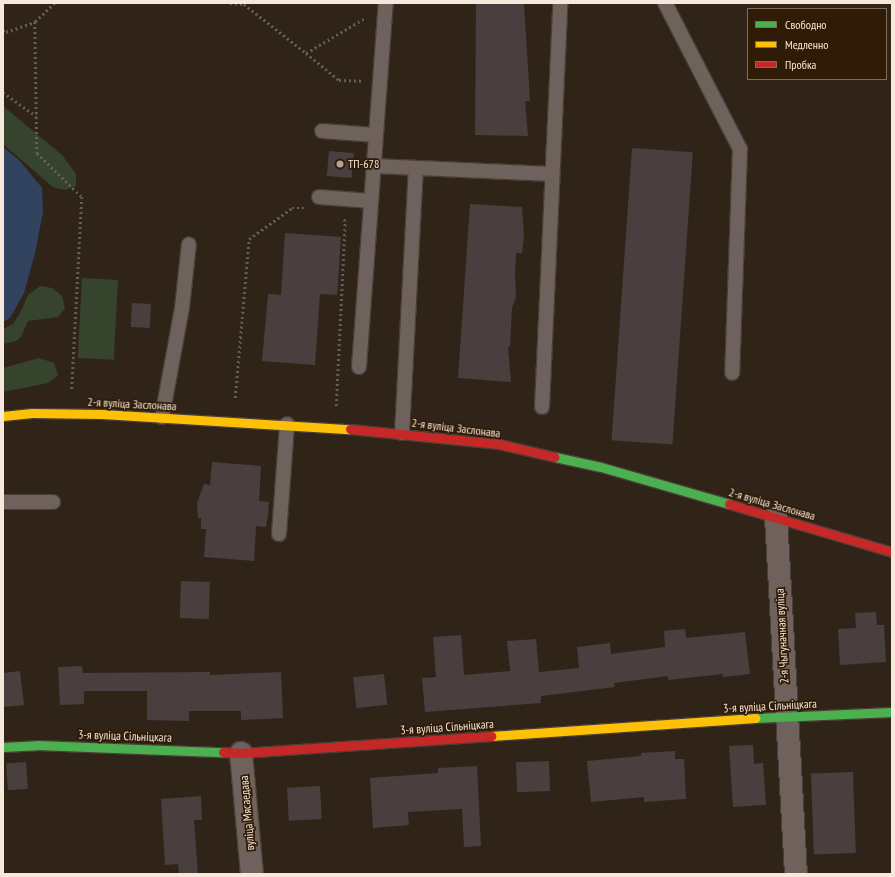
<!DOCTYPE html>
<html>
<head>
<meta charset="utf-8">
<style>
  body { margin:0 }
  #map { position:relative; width:895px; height:877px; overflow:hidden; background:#302419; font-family:"PT Sans Narrow",sans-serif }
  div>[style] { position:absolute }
  .green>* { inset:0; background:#36442e; transform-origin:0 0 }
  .water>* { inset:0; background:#324360 }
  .building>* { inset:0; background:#493f3e; transform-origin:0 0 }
  .path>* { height:2.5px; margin-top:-1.25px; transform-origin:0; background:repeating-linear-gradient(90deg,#675d56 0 2px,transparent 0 5px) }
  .roads { filter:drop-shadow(1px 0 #4a3f36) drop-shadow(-1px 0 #4a3f36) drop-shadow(0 1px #4a3f36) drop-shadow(0 -1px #4a3f36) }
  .lane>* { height:14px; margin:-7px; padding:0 7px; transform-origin:7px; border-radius:7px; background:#6f615c }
  .street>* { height:22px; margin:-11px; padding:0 11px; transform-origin:11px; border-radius:11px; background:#6f615c }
  .fast>* { height:9px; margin:-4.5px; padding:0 4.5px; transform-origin:4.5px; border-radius:4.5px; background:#4caf50 }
  .slow>* { height:9px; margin:-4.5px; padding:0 4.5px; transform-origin:4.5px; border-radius:4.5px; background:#ffc107 }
  .jam>* { height:9px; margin:-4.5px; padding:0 4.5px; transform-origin:4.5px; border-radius:4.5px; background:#c62828 }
  .dots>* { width:11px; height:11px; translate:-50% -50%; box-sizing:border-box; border:2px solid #2f1b06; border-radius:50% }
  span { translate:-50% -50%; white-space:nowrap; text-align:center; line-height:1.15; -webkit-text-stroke:3.5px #2f1b06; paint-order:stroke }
  .poi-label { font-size:12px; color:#f6e8db }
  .left { translate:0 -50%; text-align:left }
  .street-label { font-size:12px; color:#f6e8db }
  .frame { position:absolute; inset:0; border:4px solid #f6e8db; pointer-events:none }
  .legend { position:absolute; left:747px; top:8px; width:140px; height:72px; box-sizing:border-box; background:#2f1b06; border:1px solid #7f6d5b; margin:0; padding:5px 7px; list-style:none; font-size:12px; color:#f6e8db }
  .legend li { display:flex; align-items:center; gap:8px; height:20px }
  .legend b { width:20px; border:1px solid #7f6d5b }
</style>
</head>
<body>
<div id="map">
  <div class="green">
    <div style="clip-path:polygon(3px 106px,62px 155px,76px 174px,76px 186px,65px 190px,53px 187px,3px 144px)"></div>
    <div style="left:82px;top:278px;width:36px;height:80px;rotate:3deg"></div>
    <div style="clip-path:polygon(40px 286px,52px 288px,62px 296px,65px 308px,58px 317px,28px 321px,21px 337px,16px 341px,3px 344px,3px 329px,13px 324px,20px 313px,28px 295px)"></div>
    <div style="clip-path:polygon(39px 358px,54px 363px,58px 375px,48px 383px,3px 392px,3px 368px)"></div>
  </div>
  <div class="water">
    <div style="clip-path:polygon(3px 147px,19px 160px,42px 188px,43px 212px,35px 253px,24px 293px,10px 318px,3px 322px)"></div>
  </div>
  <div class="building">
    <div style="clip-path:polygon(476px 3px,524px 3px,530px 101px,525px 101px,528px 136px,475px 135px)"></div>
    <div style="left:632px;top:148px;width:61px;height:293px;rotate:4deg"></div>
    <div style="left:329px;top:151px;width:25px;height:25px;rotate:5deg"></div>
    <div style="clip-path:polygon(470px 204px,522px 207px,524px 236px,522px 253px,516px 253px,515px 274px,516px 297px,512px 308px,510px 347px,508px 347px,511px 382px,458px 378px)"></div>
    <div style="clip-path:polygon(285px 233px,341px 237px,337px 295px,320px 294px,315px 365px,262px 361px,268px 294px,281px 295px)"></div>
    <div style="left:132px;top:303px;width:19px;height:24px;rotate:3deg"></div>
    <div style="clip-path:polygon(212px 462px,261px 466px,259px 501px,269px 502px,268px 515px,266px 527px,256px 526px,254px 561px,204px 557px,206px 529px,201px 529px,201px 518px,198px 518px,197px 503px,204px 484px,210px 485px)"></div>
    <div style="left:181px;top:581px;width:29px;height:37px;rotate:2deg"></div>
    <div style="clip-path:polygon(876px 612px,877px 625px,884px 625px,886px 662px,840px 665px,838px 629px,856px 628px,855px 613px)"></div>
    <div style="clip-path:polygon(685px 629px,686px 638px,745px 632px,750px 674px,723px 677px,723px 674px,668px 680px,668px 676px,614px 683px,615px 687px,541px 696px,541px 703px,425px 712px,422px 678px,436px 677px,433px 637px,461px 635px,464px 675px,510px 671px,507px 641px,536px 639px,539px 672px,579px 668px,577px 647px,610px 643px,611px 654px,665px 647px,664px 631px)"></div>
    <div style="clip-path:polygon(82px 666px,83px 673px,210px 672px,210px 675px,281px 672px,283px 718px,241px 720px,241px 711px,189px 711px,189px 721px,147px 720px,147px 691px,84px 691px,84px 704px,60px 705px,58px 667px)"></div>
    <div style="clip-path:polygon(20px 671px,24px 705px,3px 707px,3px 673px)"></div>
    <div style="left:384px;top:674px;width:31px;height:31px;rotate:84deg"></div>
    <div style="clip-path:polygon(753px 745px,754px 764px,763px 763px,766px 805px,733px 807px,729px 746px)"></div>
    <div style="clip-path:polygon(675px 751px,675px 759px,684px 759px,686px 799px,644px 802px,644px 797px,591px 802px,587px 761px,641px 756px,641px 753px)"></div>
    <div style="left:549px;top:761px;width:30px;height:33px;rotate:88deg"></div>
    <div style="left:26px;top:762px;width:27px;height:20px;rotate:86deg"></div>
    <div style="clip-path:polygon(477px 766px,481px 846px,464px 847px,462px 809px,408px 812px,409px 825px,373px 828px,370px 778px,438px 773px,438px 768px)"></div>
    <div style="left:853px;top:772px;width:81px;height:42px;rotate:88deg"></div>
    <div style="left:320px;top:786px;width:33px;height:33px;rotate:87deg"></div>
    <div style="clip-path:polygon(201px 796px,202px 820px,194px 820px,198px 874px,179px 874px,178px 864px,165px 865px,161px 799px)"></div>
  </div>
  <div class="path">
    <div style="left:55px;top:3px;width:28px;rotate:136deg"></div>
    <div style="left:35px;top:22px;width:131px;rotate:89.1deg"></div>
    <div style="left:37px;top:153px;width:63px;rotate:44.4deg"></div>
    <div style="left:82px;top:197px;width:193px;rotate:93deg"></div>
    <div style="left:230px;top:3px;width:14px;rotate:4deg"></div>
    <div style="left:244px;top:4px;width:79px;rotate:38.3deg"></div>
    <div style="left:306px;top:53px;width:69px;rotate:-30.7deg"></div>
    <div style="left:3px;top:30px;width:4px;rotate:34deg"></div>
    <div style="left:6px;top:32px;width:31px;rotate:-19deg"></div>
    <div style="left:306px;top:53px;width:43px;rotate:39.3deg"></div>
    <div style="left:339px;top:80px;width:23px;rotate:2deg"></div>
    <div style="left:3px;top:92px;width:41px;rotate:36deg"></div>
    <div style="left:235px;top:398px;width:160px;rotate:-85deg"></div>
    <div style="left:249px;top:239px;width:53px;rotate:-35.8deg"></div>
    <div style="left:292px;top:208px;width:12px"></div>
    <div style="left:336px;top:406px;width:185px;rotate:-87.2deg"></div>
    <div style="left:345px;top:221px;width:4px;rotate:-124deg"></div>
  </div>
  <div class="roads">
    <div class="lane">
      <div style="left:665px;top:3px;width:164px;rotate:62.8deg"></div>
      <div style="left:740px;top:149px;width:224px;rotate:92deg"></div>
      <div style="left:322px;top:131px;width:54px;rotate:4.2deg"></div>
      <div style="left:374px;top:166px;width:178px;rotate:2.6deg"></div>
      <div style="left:319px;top:197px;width:52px;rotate:4.4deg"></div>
      <div style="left:359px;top:367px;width:365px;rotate:-85.8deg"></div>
      <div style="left:542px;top:407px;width:404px;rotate:-87.4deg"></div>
      <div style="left:162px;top:417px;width:111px;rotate:-79.6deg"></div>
      <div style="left:182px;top:308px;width:64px;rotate:-83.8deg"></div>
      <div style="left:402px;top:433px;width:265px;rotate:-87deg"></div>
      <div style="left:3px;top:502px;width:50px"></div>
      <div style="left:279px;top:534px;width:110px;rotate:-85.8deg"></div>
    </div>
    <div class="street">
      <div style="left:776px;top:517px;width:358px;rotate:86.8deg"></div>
      <div style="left:241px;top:753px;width:121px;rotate:84.8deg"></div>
    </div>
    <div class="fast">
      <div style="left:555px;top:457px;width:47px;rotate:12.3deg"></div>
      <div style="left:601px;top:467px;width:133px;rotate:16.1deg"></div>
      <div style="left:755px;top:718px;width:137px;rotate:-2.5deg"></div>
      <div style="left:3px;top:747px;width:34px;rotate:-3deg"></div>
      <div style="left:37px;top:745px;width:186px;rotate:2.2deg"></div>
    </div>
    <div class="slow">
      <div style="left:3px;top:416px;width:29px;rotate:-6deg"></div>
      <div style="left:32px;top:413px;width:70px;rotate:0.8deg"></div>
      <div style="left:102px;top:414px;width:248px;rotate:3.5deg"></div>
      <div style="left:491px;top:736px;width:265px;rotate:-3.9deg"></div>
    </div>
    <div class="jam">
      <div style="left:350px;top:429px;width:150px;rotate:5.7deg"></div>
      <div style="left:499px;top:444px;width:57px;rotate:13.1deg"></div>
      <div style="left:729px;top:504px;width:170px;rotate:16.4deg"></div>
      <div style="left:223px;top:752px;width:18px;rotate:3deg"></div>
      <div style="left:241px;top:753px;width:251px;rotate:-3.9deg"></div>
    </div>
  </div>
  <div class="dots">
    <div style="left:340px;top:164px;background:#b1a397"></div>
  </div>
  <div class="poi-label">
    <span class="left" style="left:348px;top:164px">ТП-678</span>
  </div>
  <div class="street-label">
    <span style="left:132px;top:404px;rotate:3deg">2-я вуліца Заслонава</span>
    <span style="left:456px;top:428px;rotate:7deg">2-я вуліца Заслонава</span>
    <span style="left:772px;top:504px;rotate:16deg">2-я вуліца Заслонава</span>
    <span style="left:782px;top:636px;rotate:-93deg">2-я Чыгуначная вуліца</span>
    <span style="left:770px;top:706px;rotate:-3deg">3-я вуліца Сільніцкага</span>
    <span style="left:447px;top:727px;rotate:-4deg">3-я вуліца Сільніцкага</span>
    <span style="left:125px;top:736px;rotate:2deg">3-я вуліца Сільніцкага</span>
    <span style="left:247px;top:813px;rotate:-95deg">вуліца Мясаедава</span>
  </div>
  <div class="frame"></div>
  <ul class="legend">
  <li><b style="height:5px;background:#4caf50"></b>Свободно</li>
  <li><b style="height:5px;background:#ffc107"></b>Медленно</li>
  <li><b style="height:5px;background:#c62828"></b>Пробка</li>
  </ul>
</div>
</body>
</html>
